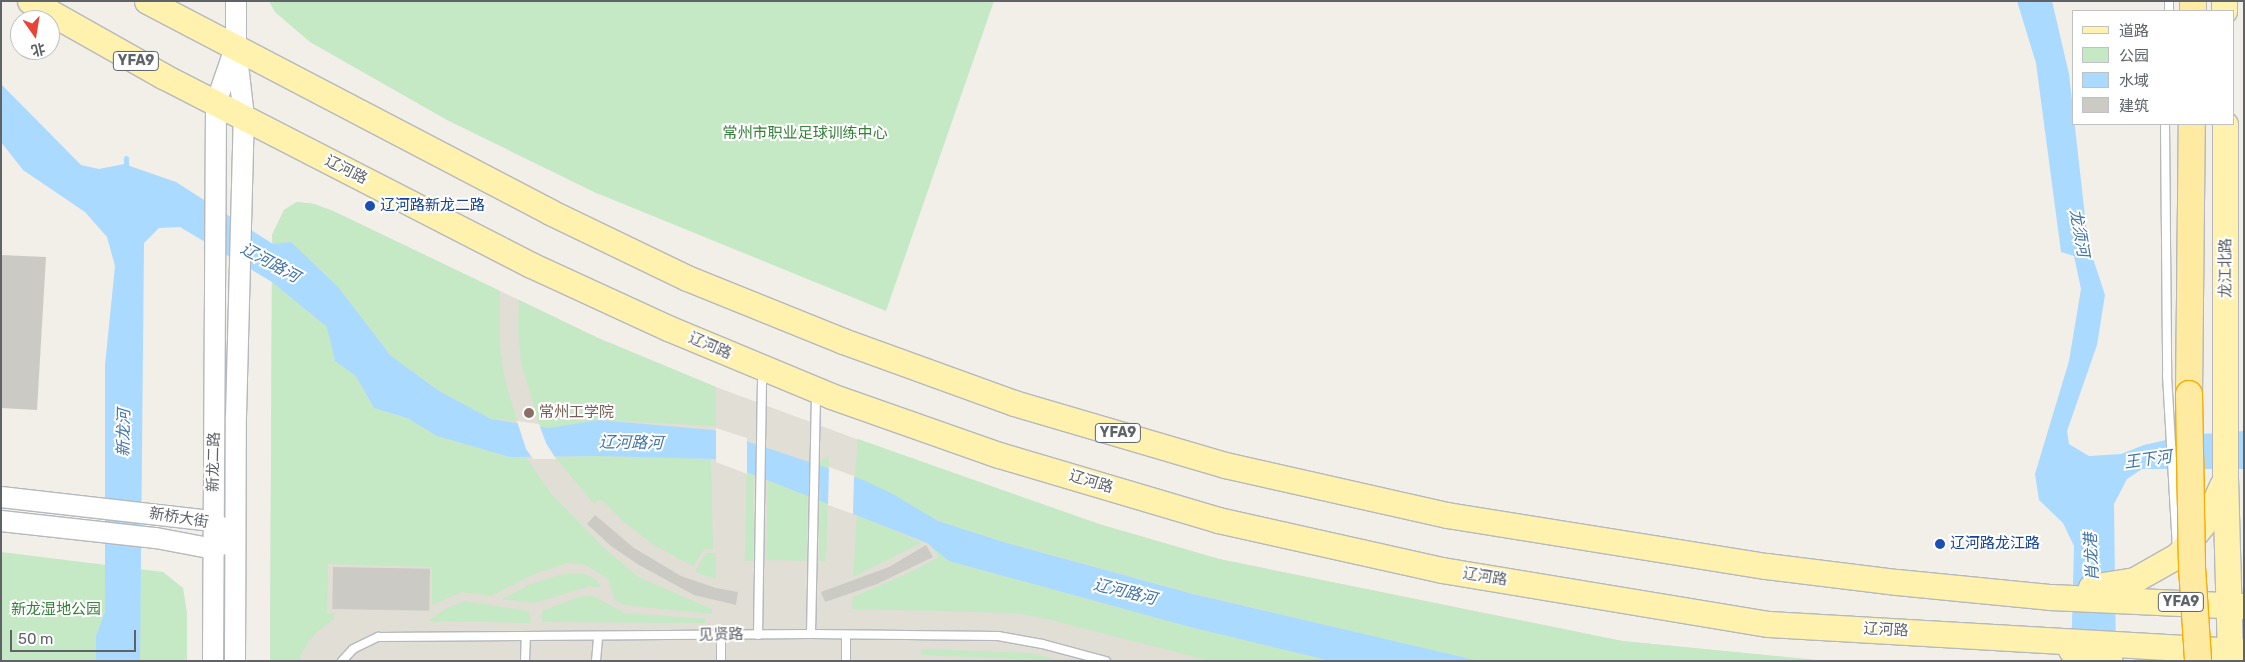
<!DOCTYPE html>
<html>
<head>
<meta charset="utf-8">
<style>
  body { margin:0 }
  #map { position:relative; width:2245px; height:662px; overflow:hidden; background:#f1efe8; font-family:Rubik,"Noto Sans SC",sans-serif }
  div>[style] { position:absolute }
  .education>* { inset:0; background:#e1ded6 }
  .green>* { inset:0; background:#c5e8c5; transform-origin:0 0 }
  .water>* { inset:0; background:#aadaff }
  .pier>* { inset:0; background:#f1efe8 }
  .stream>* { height:5px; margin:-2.5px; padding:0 2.5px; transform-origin:2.5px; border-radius:2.5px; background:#aadaff }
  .building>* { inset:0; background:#cccac5; transform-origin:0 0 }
  .roads { filter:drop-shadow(1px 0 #b5b8bc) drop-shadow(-1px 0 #b5b8bc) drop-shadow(0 1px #b5b8bc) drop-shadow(0 -1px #b5b8bc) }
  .service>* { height:8px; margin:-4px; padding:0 4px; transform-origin:4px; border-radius:4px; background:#fff }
  .tertiary>* { height:20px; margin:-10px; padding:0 10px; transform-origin:10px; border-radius:10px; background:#fff }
  .primary>* { height:25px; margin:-12.5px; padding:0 12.5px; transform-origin:12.5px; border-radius:12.5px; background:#fff2af }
  .trunk>* { height:26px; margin:-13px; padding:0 13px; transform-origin:13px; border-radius:13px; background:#feeaa1 }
  .bridges { filter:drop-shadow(1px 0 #f9ab00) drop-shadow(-1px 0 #f9ab00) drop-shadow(0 1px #f9ab00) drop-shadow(0 -1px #f9ab00) }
  .trunk-bridge>* { height:26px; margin:-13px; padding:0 13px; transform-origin:13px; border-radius:13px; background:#feeaa1 }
  .dots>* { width:14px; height:14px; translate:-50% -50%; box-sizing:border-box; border:2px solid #fff; border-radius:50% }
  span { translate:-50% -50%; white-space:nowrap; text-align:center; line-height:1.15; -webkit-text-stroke:4px #fff; paint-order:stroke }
  .shield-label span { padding:1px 4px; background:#fff; border:1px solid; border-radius:4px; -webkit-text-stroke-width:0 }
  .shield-label { font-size:14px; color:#5f6368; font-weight:700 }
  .park-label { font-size:15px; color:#348238 }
  .street-label { font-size:15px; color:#5f6368 }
  .transit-label { font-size:15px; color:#164399 }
  .left { translate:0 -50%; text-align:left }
  .education-label { font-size:15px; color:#785e54 }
  .water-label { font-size:16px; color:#4174aa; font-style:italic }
  .frame { position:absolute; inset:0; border:2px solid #5f6368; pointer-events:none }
  .legend { position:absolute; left:2072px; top:10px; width:162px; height:115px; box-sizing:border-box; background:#fff; border:1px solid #bfc1c3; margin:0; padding:6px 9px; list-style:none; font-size:15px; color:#5f6368 }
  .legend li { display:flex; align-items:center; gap:10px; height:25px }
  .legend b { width:25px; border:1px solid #bfc1c3 }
  .north { position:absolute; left:10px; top:10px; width:50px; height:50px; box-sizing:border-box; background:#fff; border:1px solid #bfc1c3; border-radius:50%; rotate:167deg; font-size:14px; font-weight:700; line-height:20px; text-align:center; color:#5f6368 }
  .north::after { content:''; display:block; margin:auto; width:18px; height:22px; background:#ea4335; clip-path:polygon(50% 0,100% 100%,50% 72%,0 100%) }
  .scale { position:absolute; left:10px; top:630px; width:126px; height:22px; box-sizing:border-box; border:2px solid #5f6368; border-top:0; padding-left:6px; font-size:15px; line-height:18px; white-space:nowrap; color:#5f6368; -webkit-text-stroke:4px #fff; paint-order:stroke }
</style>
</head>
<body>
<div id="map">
  <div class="education">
    <div style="clip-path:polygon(297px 202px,314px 204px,333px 211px,598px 338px,716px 387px,991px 489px,1102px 525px,1219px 559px,1622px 641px,1827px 661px,270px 661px,272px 235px,284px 210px)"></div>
  </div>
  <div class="green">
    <div style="clip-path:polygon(269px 1px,994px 1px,886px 311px,594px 192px,447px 120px,310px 42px,275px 12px)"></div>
    <div style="clip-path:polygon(297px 202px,314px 204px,333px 211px,500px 291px,500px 345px,504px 376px,517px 421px,491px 419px,439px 391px,391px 356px,338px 287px,291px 242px,273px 244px,272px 235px,284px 210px)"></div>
    <div style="clip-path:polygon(272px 282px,327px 327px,335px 361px,356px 376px,374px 408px,407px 418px,437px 436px,510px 457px,526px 457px,552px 495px,603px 547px,638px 577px,712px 609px,712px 614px,623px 605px,615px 600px,608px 579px,586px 565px,568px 563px,532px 575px,491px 596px,462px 592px,432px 605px,432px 567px,328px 564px,327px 613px,334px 613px,334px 619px,314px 634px,301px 654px,300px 661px,270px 661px)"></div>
    <div style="clip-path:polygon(519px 300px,598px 338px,716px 387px,716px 426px,599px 420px,549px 428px,540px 426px,521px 363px,518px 330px)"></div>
    <div style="clip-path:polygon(858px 439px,1102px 525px,1219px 559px,1622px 641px,1827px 661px,1479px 661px,1375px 637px,1183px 591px,1000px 541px,938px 521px,891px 493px,855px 478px)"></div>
    <div style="clip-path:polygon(747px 453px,754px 461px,753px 561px,745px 561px)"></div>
    <div style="clip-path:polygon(829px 455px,826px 562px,819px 561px,820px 462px)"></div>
    <div style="clip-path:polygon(599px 456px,711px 459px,713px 549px,704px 549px,693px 566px,654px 545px,623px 521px,603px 501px,599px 500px,594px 504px,555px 457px)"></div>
    <div style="left:768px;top:463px;width:40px;height:97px;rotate:1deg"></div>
    <div style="clip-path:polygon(857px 515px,900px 533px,921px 543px,853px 577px)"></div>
    <div style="clip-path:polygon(930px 545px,949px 561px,1190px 627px,1331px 661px,1211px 661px,1043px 618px,1014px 613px,852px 609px,853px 597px,909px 573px,939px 557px)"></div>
    <div style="clip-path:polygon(1px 552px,163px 572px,183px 588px,187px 613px,187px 661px,1px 661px)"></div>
    <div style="clip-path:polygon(706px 553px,716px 553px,716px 579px,695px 572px)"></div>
    <div style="clip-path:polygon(583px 573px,597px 580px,601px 588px,589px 586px,535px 603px,502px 599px,531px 584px,563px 574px)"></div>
    <div style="clip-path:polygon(591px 595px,625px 613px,706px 619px,705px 623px,542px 622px,542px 611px,576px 598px)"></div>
    <div style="clip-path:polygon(465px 601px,529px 611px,531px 623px,428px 621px,445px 609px)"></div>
    <div style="clip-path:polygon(922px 649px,1030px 653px,1064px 661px,921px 655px)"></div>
  </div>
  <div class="water">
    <div style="clip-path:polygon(2017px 1px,2052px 1px,2069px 74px,2088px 243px,2105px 295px,2097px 345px,2067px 431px,2069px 444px,2089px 456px,2121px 454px,2144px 445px,2188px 435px,2244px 431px,2244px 469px,2142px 469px,2127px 479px,2114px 504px,2116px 661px,2071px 661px,2074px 546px,2063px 523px,2039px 500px,2035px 474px,2069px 361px,2081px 289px,2074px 256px,2061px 252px,2036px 63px)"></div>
    <div style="clip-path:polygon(1px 84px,81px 165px,99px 169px,124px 164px,176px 182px,273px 244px,291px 242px,338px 287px,391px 356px,439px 391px,491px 419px,549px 428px,599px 420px,713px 430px,863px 480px,891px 493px,938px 521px,1000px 541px,1189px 593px,1479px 661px,1331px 661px,1190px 627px,949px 561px,927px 543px,714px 459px,599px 456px,510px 457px,437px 436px,407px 418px,374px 408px,356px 376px,335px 361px,327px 327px,272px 282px,180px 227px,159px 228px,144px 243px,140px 661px,96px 661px,96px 636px,105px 612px,105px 365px,115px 266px,107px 237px,85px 212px,23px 170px,1px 142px)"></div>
  </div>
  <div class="pier">
    <div style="clip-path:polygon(517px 421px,539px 424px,546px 443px,556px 459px,533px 459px,526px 449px)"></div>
    <div style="clip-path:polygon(716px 428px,747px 438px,747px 474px,716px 462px)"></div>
    <div style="clip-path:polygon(829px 467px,854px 476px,853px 514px,828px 505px)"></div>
  </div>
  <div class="stream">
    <div style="left:126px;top:158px;width:12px;rotate:90deg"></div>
  </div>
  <div class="building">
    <div style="clip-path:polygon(1px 255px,46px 257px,37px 410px,1px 408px)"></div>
    <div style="clip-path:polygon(595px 515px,634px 548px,681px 576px,716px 588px,738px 592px,736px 605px,694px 595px,639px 565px,611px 546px,587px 524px)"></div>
    <div style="clip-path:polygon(926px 545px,933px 557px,877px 584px,825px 602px,821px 592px,889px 567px)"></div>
    <div style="left:333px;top:567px;width:97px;height:42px;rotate:1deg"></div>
  </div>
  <div class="roads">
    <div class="service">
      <div style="left:2169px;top:11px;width:10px;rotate:-90deg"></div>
      <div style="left:2165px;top:124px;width:251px;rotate:89.5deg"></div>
      <div style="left:2167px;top:375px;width:171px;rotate:86.7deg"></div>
      <div style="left:811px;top:634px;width:240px;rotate:-88.8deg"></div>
      <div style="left:758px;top:635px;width:263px;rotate:-89.1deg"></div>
      <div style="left:846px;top:635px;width:26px;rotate:90deg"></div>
      <div style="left:342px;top:661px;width:16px;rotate:-47deg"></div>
      <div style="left:353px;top:649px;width:28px;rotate:-26deg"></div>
      <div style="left:378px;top:637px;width:433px;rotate:-0.4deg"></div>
      <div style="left:811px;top:634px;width:187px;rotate:0.6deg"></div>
      <div style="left:998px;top:636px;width:45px;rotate:10.3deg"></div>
      <div style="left:1042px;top:644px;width:66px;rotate:14.9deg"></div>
      <div style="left:525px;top:661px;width:25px;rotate:-88deg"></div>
      <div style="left:596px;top:661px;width:25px;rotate:-85deg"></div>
      <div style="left:721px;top:661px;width:25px;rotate:-90deg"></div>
    </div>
    <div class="tertiary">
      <div style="left:1px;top:497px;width:213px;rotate:6.5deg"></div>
      <div style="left:213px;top:521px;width:13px;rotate:39deg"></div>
      <div style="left:1px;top:521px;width:156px;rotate:6.3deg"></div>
      <div style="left:156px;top:538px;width:59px;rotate:10.7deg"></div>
      <div style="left:214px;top:549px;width:12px;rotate:-31deg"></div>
      <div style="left:213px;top:661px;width:558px;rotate:-89.69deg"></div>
      <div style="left:216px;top:103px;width:55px;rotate:-70.9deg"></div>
      <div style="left:235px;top:661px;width:245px;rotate:-89.8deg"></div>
      <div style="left:236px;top:416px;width:299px;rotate:-88.5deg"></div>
      <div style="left:244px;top:117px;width:69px;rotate:-96.6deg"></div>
      <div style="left:236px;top:48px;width:47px;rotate:-90deg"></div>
    </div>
    <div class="primary">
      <div style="left:30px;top:1px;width:153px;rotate:29.4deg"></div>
      <div style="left:163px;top:76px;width:414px;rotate:27.2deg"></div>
      <div style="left:531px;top:265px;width:151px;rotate:24.7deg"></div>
      <div style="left:668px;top:328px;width:177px;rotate:22.6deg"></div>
      <div style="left:831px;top:396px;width:178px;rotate:19.4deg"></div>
      <div style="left:999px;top:455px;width:228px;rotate:16.5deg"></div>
      <div style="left:1218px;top:520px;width:230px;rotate:12.6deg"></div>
      <div style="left:1442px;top:570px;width:331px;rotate:9.4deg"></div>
      <div style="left:1769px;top:624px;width:476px;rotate:3.3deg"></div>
      <div style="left:147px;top:1px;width:455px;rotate:27.6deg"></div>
      <div style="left:550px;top:212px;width:152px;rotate:25.7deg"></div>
      <div style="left:687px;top:278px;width:168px;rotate:22deg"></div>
      <div style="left:843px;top:341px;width:182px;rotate:19.9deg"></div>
      <div style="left:1014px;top:403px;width:220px;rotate:16.4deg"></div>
      <div style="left:1225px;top:465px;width:228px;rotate:12.7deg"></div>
      <div style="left:1447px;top:515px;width:323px;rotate:9.1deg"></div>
      <div style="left:1766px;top:566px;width:132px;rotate:7deg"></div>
      <div style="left:1897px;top:582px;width:155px;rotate:5.6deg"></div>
      <div style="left:2051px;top:597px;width:193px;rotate:2.7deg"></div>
      <div style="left:2224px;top:1px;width:10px;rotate:90deg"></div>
      <div style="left:2225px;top:124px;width:354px;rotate:90deg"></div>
      <div style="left:2225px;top:478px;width:183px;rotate:88.4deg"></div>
      <div style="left:2091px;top:587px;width:44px;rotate:-9.2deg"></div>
      <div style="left:2134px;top:580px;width:51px;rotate:-29.6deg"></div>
      <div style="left:2178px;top:555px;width:46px;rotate:-51.1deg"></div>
      <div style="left:2207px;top:519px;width:37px;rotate:-66deg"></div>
      <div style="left:2071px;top:650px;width:40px;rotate:16deg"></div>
    </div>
    <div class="trunk">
      <div style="left:2193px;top:11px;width:10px;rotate:-90deg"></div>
      <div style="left:2189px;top:394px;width:270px;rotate:-89.4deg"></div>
    </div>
  </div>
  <div class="bridges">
    <div class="trunk-bridge">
      <div style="left:2189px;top:394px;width:173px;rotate:89deg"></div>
      <div style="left:2192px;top:567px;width:94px;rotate:86.3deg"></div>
    </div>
  </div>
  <div class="dots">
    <div style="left:370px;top:206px;background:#1a4fb4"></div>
    <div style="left:529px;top:413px;background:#8d6e63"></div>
    <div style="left:1940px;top:544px;background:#1a4fb4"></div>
  </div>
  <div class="shield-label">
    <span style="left:136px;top:61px">YFA9</span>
    <span style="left:1118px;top:433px">YFA9</span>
    <span style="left:2181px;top:602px">YFA9</span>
  </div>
  <div class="park-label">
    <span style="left:805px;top:134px">常州市职业足球训练中心</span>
    <span style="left:56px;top:610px">新龙湿地公园</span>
  </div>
  <div class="street-label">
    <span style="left:346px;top:170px;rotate:27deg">辽河路</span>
    <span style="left:2226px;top:268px;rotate:-90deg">龙江北路</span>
    <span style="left:710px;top:346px;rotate:23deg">辽河路</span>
    <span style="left:214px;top:462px;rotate:-89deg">新龙二路</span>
    <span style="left:1091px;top:482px;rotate:17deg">辽河路</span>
    <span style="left:179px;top:518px;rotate:9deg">新桥大街</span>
    <span style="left:1485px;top:577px;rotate:9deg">辽河路</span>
    <span style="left:1886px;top:630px;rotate:3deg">辽河路</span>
    <span style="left:721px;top:635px;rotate:-1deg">见贤路</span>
  </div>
  <div class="transit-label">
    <span class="left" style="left:380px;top:206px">辽河路新龙二路</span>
    <span class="left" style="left:1950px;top:544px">辽河路龙江路</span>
  </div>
  <div class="education-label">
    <span class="left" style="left:539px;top:413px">常州工学院</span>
  </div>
  <div class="water-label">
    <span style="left:2079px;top:233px;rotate:80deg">龙须河</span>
    <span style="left:270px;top:263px;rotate:29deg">辽河路河</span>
    <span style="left:124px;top:433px;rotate:-89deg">新龙河</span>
    <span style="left:631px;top:443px;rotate:1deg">辽河路河</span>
    <span style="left:2148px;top:460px;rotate:-8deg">王下河</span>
    <span style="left:2092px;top:557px;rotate:-93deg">肖龙港</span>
    <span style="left:1125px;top:592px;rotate:14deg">辽河路河</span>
  </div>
  <div class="frame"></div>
  <ul class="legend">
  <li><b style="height:6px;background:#fff2af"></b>道路</li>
  <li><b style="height:14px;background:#c5e8c5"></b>公园</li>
  <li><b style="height:14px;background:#aadaff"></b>水域</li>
  <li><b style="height:14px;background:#cccac5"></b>建筑</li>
  </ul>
  <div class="north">北</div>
  <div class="scale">50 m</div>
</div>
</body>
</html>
